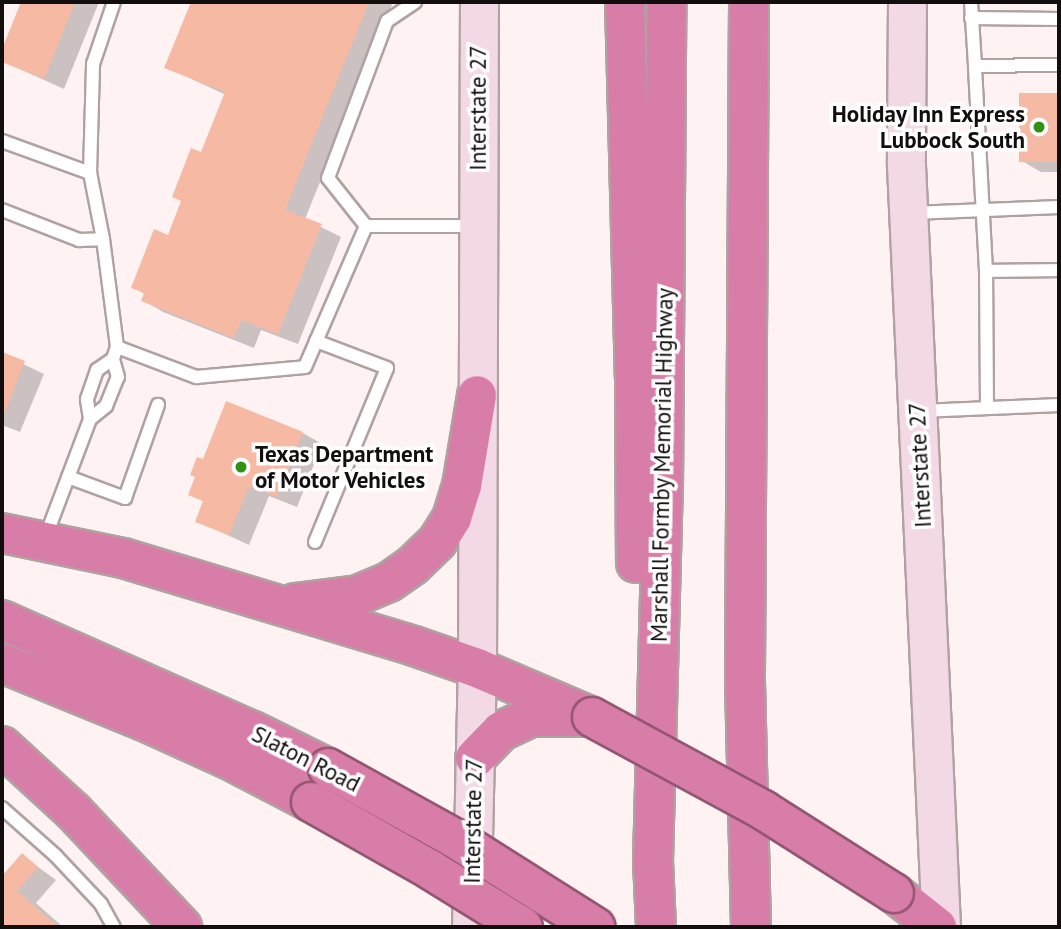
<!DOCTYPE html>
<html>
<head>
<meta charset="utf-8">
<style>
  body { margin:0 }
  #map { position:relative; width:1061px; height:929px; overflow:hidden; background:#fff2f2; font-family:"PT Sans",sans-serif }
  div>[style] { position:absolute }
  .shadow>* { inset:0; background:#0003 }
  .building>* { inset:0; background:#f6b9a3; transform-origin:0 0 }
  .roads { filter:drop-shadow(2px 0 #b1a2a2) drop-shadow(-2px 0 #b1a2a2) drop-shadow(0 2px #b1a2a2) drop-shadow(0 -2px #b1a2a2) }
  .lane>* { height:12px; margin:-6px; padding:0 6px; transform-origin:6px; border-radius:6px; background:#fff }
  .secondary>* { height:37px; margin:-18.5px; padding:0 18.5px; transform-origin:18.5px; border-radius:18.5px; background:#f3d8e5 }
  .highway>* { height:38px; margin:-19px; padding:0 19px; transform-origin:19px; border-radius:19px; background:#d87da7 }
  .bridges { filter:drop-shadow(2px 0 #935671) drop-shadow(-2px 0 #935671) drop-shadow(0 2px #935671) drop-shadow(0 -2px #935671) }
  .highway-bridge>* { height:38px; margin:-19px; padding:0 19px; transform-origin:19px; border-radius:19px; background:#d87da7 }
  .dots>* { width:19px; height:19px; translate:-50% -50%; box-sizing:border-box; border:4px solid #fff; border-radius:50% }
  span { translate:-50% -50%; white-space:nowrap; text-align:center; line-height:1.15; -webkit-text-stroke:7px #fff; paint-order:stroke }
  .street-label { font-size:23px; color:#130e0e }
  .poi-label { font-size:23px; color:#130e0e; font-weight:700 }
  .right { translate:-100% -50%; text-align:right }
  .left { translate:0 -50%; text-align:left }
  .frame { position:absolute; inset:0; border:4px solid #130e0e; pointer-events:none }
</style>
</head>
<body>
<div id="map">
  <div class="shadow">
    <div style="clip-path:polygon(23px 2px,99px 2px,64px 89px,2px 61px)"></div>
    <div style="clip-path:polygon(193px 2px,393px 2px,305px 219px,341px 237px,298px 344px,261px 330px,254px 348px,163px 312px,143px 300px,146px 295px,133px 287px,169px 237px,226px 95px,166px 67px)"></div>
    <div style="clip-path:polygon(1020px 95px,1059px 95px,1059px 172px,1041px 172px,1022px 161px)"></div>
    <div style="clip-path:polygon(2px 354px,44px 374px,20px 432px,2px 425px)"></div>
    <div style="clip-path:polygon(227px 403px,303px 433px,322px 444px,297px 507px,269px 496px,249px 545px,197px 521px,205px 502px,190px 494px)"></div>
    <div style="clip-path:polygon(23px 856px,56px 880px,36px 903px,63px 927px,2px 927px,2px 873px,4px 876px)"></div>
  </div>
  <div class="building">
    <div style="clip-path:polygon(21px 2px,75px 2px,44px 79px,2px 62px,2px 49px)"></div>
    <div style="clip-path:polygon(191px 2px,369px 2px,285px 210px,322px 224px,278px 334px,241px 320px,234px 338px,141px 301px,144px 293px,131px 288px,154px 229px,168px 235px,181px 201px,172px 197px,191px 148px,201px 152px,225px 92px,164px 68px)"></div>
    <div style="left:1019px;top:93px;width:40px;height:69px"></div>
    <div style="clip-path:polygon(2px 352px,25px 361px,3px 417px,2px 417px)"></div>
    <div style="clip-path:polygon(226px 401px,303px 432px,277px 497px,249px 486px,229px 535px,195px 522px,203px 501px,188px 495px,195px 477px,190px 475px,197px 457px,203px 459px)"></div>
    <div style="clip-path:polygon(22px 853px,38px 867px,17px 891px,58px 927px,2px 927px,2px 876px)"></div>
  </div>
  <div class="roads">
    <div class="lane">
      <div style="left:971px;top:2px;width:64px;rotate:86.4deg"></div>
      <div style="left:971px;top:18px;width:88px;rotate:0.7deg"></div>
      <div style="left:2px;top:141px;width:94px;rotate:20deg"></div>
      <div style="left:2px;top:210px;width:83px;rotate:21.3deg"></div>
      <div style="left:79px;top:240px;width:24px;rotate:-2deg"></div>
      <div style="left:103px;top:239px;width:109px;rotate:82.6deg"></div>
      <div style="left:912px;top:213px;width:147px;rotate:-2.3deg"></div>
      <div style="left:366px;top:226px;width:61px;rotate:-128.4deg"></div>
      <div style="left:328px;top:178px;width:168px;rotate:-69.4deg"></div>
      <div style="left:387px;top:21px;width:34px;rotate:-34deg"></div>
      <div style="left:103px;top:239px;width:67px;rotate:-101.1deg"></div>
      <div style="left:90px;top:173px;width:109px;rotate:-88.4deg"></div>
      <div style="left:93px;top:64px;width:65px;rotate:-71.3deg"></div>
      <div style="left:986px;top:271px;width:205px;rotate:-93.1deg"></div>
      <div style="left:975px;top:66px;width:84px;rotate:-0.7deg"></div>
      <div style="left:987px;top:407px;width:136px;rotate:-90.4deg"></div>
      <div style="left:986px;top:271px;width:73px;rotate:-0.8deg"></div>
      <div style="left:921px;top:411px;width:138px;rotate:-2.5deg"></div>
      <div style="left:90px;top:419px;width:21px;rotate:-39deg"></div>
      <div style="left:106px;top:406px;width:31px;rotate:-68deg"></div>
      <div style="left:118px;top:377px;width:19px;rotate:-106deg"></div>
      <div style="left:113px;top:359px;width:13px;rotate:-72deg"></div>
      <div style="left:117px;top:347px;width:85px;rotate:20.8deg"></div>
      <div style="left:196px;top:377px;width:109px;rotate:-5.2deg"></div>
      <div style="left:305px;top:367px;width:154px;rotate:-66.6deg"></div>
      <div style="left:366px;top:226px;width:111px"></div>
      <div style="left:68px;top:477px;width:61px;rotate:20.2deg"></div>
      <div style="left:125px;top:498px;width:99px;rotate:-70.5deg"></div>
      <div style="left:47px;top:533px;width:122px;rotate:-69.3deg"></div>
      <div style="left:90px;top:419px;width:20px;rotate:-99deg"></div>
      <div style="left:87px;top:399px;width:31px;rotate:-71deg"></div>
      <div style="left:97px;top:370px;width:19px;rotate:-35deg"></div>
      <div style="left:315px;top:542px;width:188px;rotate:-67.5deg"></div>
      <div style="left:387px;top:368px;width:76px;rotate:-159.2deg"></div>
      <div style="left:2px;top:808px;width:72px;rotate:41.6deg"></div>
      <div style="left:56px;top:856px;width:66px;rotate:46.8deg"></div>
      <div style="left:101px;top:904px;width:26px;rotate:61deg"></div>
    </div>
    <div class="secondary">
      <div style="left:907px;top:2px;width:163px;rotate:90.4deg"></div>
      <div style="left:906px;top:165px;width:763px;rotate:87.37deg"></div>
      <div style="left:471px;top:927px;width:259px;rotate:-88.7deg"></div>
      <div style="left:477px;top:668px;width:666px;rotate:-89.83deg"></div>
    </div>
    <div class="highway">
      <div style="left:625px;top:2px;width:375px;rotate:88.5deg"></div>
      <div style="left:635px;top:377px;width:186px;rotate:89.7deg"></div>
      <div style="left:749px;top:2px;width:680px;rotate:90.34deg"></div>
      <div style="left:745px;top:682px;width:245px;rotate:88.6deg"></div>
      <div style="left:2px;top:533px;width:124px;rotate:11.7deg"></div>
      <div style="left:123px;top:558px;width:304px;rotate:16.8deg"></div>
      <div style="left:414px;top:646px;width:67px;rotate:19.2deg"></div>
      <div style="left:477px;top:668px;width:125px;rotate:23.1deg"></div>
      <div style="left:295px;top:603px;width:64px;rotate:-7.2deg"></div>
      <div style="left:358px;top:595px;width:34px;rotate:-23deg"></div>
      <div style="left:389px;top:582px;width:29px;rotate:-35deg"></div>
      <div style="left:413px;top:565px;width:33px;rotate:-44deg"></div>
      <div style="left:437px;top:542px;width:28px;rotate:-58deg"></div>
      <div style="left:452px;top:518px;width:34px;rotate:-73deg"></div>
      <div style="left:462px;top:486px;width:92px;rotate:-80.6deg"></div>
      <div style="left:2px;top:620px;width:274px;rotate:23.9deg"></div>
      <div style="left:253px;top:731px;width:84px;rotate:26.3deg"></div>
      <div style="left:2px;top:663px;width:153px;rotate:22.2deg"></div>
      <div style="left:144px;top:721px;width:92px;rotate:24.3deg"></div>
      <div style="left:228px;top:759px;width:93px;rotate:27.4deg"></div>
      <div style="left:2px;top:746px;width:98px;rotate:42.5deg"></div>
      <div style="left:74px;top:812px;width:158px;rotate:46.8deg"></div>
      <div style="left:475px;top:758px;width:37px;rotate:-46deg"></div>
      <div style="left:501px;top:731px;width:33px;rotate:-25deg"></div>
      <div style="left:531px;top:717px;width:49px"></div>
      <div style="left:894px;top:893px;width:55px;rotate:38.3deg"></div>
      <div style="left:656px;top:927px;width:65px;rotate:-92.6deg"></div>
      <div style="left:653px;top:862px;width:373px;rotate:-88.5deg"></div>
      <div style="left:663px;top:489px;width:487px;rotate:-89.6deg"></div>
    </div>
  </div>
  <div class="bridges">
    <div class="highway-bridge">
      <div style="left:592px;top:717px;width:195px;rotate:28.5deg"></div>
      <div style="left:763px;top:810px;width:155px;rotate:32.4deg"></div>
      <div style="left:328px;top:768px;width:146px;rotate:29deg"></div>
      <div style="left:456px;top:839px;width:165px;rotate:32.3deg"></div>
      <div style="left:311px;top:802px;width:138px;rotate:29.5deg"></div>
      <div style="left:431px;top:870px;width:108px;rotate:31.8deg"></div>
    </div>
  </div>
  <div class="dots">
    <div style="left:1039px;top:127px;background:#2f9210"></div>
    <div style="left:241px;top:467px;background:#2f9210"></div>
  </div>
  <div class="street-label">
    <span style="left:478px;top:108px;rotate:-90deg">Interstate 27</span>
    <span style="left:662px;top:465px;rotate:-89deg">Marshall Formby Memorial Highway</span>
    <span style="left:920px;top:465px;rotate:-93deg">Interstate 27</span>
    <span style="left:306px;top:759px;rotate:27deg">Slaton Road</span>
    <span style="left:473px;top:821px;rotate:-89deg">Interstate 27</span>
  </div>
  <div class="poi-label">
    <span class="right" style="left:1025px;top:127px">Holiday Inn Express<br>Lubbock South</span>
    <span class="left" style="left:255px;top:467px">Texas Department<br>of Motor Vehicles</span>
  </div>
  <div class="frame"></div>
</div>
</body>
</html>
